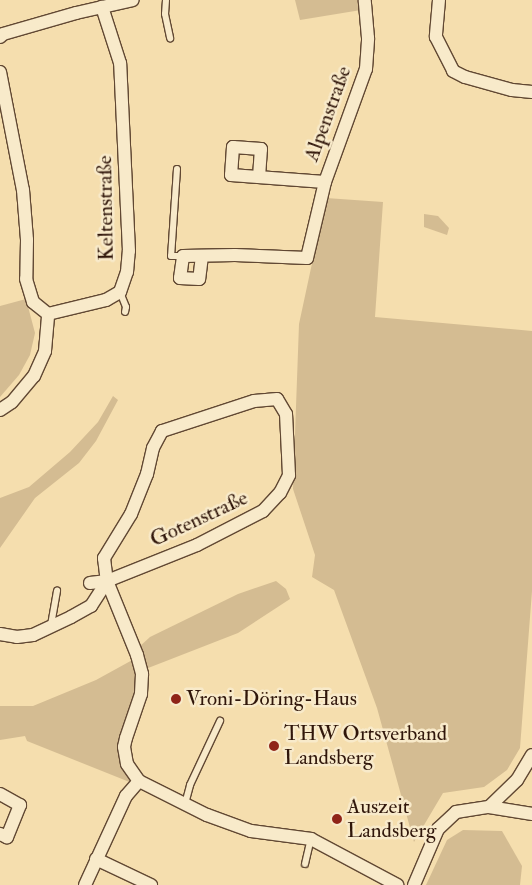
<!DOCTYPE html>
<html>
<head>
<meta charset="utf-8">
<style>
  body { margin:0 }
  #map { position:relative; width:532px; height:885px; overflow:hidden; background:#f5deae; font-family:"IM FELL Double Pica",serif }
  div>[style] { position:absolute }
  .green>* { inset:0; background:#d4bc92 }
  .roads { filter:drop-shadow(1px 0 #614833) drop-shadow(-1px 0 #614833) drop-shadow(0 1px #614833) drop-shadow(0 -1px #614833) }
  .lane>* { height:6px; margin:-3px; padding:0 3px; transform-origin:3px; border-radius:3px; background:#f8eaca }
  .street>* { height:12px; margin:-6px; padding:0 6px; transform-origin:6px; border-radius:6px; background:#f8eaca }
  .dots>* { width:14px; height:14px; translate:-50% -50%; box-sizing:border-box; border:2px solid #f8eaca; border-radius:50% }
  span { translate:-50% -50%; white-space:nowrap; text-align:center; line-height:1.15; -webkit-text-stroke:5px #f8eaca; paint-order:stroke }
  .street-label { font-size:21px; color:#30160a }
  .poi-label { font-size:21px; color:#30160a }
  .left { translate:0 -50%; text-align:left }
</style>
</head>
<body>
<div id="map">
  <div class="green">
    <div style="clip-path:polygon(295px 0,360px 0,361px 10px,300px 20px)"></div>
    <div style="clip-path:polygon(326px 198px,383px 202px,375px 317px,532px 331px,532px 591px,520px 748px,507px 770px,484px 787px,443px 793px,414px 842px,377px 708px,334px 590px,312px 577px,315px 555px,293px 489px,299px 324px)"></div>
    <div style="clip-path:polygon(424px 214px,438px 216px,449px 228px,447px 235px,424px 227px)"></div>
    <div style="clip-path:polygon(26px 299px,35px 333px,30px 355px,19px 375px,0 397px,0 306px)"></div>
    <div style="clip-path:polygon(113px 396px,118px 400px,96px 441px,79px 463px,35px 498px,0 548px,0 498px,29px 487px,70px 452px,98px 422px)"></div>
    <div style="clip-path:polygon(276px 581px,286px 589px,290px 599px,238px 633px,143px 670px,138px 648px,150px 637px,238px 594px)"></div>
    <div style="clip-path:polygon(136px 658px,140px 693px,124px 737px,133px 779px,132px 783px,27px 741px,25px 736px,0 740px,0 706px,33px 706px,96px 680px)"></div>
    <div style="clip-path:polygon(463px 830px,502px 831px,522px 866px,520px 885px,426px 885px,447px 840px)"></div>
  </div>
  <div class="roads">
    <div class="lane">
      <div style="left:166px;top:0;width:14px;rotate:94deg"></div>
      <div style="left:165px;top:14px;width:25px;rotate:78deg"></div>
      <div style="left:177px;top:169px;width:87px;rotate:93.9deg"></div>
      <div style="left:171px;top:256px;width:12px"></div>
      <div style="left:120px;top:292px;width:16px;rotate:68deg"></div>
      <div style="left:126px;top:307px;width:5px;rotate:101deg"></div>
      <div style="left:51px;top:625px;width:35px;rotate:-80deg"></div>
      <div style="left:185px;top:804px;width:20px;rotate:-75deg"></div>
      <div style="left:190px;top:785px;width:71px;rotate:-64.9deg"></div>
      <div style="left:305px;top:864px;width:26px;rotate:-77deg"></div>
    </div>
    <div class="street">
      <div style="left:439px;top:0;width:37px;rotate:95deg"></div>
      <div style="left:436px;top:37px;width:38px;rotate:63deg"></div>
      <div style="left:453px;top:71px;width:13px;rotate:27deg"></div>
      <div style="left:465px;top:77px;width:49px;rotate:15.5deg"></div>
      <div style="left:512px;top:90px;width:20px;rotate:6deg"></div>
      <div style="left:0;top:37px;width:4px;rotate:-45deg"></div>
      <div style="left:3px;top:34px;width:76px;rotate:-16deg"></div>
      <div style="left:76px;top:13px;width:58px;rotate:-12.8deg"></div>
      <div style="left:0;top:72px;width:120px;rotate:79deg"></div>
      <div style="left:23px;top:190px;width:50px;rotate:85.4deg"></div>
      <div style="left:27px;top:240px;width:39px;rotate:91deg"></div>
      <div style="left:26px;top:279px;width:24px;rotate:73deg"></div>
      <div style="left:33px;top:302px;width:19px;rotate:39deg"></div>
      <div style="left:48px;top:314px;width:60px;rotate:-13.6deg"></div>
      <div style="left:106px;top:300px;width:16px;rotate:-30deg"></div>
      <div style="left:120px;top:292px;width:21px;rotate:-71deg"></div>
      <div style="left:127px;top:272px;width:21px;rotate:-85deg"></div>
      <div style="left:129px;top:251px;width:188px;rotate:-92.7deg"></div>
      <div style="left:120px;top:63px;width:59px;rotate:-107.8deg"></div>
      <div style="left:259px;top:177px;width:28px;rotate:-86deg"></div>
      <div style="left:261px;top:149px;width:28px;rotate:-176deg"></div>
      <div style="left:233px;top:147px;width:28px;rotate:94deg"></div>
      <div style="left:231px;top:175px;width:94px;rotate:4.3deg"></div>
      <div style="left:325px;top:182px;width:120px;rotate:-70.1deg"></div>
      <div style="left:366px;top:69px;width:31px;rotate:-86deg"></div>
      <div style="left:368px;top:38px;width:38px;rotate:-95deg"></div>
      <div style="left:202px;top:256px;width:23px;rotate:97deg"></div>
      <div style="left:199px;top:279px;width:19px;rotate:-177deg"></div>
      <div style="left:180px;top:278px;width:22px;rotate:-82deg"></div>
      <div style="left:183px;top:256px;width:52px;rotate:-1.1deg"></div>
      <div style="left:235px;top:255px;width:72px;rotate:2.4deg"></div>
      <div style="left:307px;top:258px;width:78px;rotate:-76.7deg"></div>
      <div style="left:0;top:410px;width:14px;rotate:-34deg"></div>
      <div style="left:12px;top:402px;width:34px;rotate:-50deg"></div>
      <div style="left:34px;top:376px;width:27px;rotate:-66deg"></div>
      <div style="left:45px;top:351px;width:37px;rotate:-85deg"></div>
      <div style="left:90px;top:583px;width:17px;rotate:-7deg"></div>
      <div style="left:107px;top:581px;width:97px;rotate:-21.8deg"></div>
      <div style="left:197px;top:545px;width:74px;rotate:-27.3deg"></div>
      <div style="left:263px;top:511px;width:25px;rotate:-47deg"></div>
      <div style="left:280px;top:493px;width:20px;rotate:-63deg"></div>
      <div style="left:289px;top:475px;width:61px;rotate:-92.8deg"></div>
      <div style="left:286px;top:414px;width:17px;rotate:-121deg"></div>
      <div style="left:277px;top:399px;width:23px;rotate:175deg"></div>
      <div style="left:254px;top:401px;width:97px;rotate:161.9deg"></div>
      <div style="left:162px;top:431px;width:19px;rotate:118deg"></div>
      <div style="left:153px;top:448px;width:27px;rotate:103deg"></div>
      <div style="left:147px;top:474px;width:43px;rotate:111.8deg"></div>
      <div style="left:131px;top:514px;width:52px;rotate:121.5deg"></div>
      <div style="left:104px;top:558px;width:23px;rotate:83deg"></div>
      <div style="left:107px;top:581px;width:80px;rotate:67.9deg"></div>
      <div style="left:137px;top:655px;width:20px;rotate:75deg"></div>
      <div style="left:142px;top:674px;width:20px;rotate:93deg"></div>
      <div style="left:141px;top:694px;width:46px;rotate:108.8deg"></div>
      <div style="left:126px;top:738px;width:9px;rotate:103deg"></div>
      <div style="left:124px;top:747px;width:17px;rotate:80deg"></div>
      <div style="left:127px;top:764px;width:21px;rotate:55deg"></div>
      <div style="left:139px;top:781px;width:76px;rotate:26.6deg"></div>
      <div style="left:207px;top:815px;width:47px;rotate:20deg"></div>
      <div style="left:251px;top:831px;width:61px;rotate:7.6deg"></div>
      <div style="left:311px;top:839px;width:98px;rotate:28.1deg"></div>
      <div style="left:0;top:634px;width:17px;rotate:10deg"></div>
      <div style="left:17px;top:637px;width:16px;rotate:-7deg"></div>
      <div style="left:33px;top:635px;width:42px;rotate:-25.3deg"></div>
      <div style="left:71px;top:617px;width:23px;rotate:-29deg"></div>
      <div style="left:91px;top:606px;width:30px;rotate:-57deg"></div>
      <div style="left:0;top:794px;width:23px;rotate:29deg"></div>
      <div style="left:20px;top:805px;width:35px;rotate:112deg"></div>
      <div style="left:7px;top:837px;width:8px;rotate:-157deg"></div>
      <div style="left:489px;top:807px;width:39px;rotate:-44deg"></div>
      <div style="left:517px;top:780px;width:29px;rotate:-59deg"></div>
      <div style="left:96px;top:859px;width:61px;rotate:25.3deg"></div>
      <div style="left:85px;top:885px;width:98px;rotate:-65.3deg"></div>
      <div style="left:126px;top:796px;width:20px;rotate:-49deg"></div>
      <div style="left:414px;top:885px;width:61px;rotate:-66.8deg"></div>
      <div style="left:438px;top:829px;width:25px;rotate:-43deg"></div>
      <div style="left:456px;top:812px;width:33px;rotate:-9deg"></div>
      <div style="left:489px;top:807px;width:44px;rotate:9.2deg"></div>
    </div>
  </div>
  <div class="dots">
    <div style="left:176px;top:699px;background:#8f2418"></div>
    <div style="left:274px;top:746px;background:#8f2418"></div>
    <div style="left:337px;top:819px;background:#8f2418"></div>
  </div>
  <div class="street-label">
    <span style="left:328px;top:114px;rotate:-70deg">Alpenstraße</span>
    <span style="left:106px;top:208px;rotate:-91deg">Keltenstraße</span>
    <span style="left:199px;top:519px;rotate:-25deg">Gotenstraße</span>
  </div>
  <div class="poi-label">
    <span class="left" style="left:186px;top:699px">Vroni-Döring-Haus</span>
    <span class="left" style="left:284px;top:746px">THW Ortsverband<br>Landsberg</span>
    <span class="left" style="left:347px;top:819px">Auszeit<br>Landsberg</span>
  </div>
</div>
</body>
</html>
